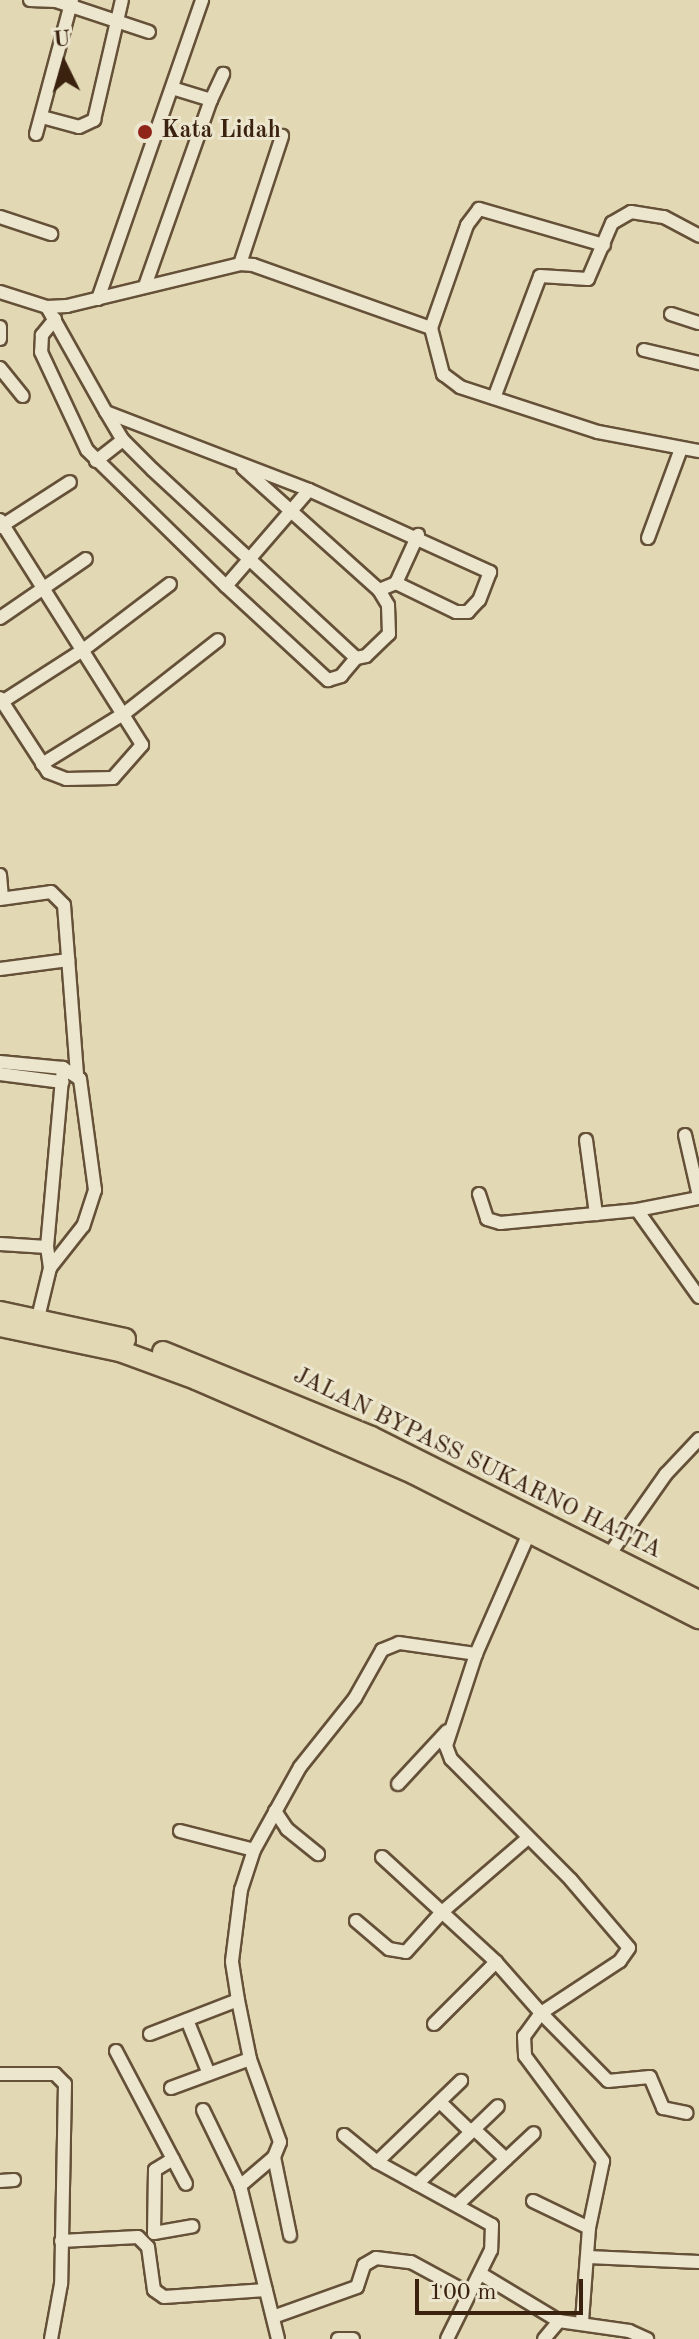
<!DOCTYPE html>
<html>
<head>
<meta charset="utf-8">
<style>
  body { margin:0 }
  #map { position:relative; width:699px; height:2339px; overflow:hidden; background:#e2d8b3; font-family:"Old Standard TT",serif }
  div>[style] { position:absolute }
  .roads { filter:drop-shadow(2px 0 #655038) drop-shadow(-2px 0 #655038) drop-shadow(0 2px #655038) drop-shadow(0 -2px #655038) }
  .minor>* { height:12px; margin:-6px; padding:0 6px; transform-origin:6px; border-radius:6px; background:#ece6ce }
  .highway>* { height:20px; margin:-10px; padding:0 10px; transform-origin:10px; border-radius:10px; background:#e2d8b3 }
  .dots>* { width:22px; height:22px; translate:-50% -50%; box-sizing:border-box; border:4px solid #ece6ce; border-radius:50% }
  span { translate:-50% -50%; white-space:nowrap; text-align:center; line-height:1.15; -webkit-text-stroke:6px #ece6ce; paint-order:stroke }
  .poi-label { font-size:24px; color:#3b220f; font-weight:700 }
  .left { translate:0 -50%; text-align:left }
  .street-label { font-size:24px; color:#3b220f }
  .north { position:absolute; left:24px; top:24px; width:80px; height:80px; -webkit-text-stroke:6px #ece6ce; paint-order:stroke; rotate:355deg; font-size:22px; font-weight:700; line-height:32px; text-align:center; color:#3b220f }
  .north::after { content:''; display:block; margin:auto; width:28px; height:36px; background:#3b220f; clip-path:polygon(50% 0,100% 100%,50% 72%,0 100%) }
  .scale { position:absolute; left:415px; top:2279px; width:168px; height:36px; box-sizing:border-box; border:4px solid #3b220f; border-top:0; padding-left:10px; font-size:24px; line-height:28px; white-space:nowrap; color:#3b220f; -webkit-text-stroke:6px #ece6ce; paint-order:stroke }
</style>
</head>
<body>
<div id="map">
  <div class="roads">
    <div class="minor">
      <div style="left:30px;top:0;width:26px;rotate:2deg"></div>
      <div style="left:53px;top:0;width:101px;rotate:18.4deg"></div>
      <div style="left:172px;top:88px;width:41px;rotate:17.1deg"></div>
      <div style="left:211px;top:100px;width:29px;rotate:-65deg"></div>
      <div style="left:42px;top:117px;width:38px;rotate:15deg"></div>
      <div style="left:79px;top:127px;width:17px;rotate:-25deg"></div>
      <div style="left:94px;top:120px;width:123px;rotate:-76.9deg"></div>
      <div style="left:36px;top:134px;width:139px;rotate:-75deg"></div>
      <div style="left:0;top:217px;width:54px;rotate:18.4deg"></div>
      <div style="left:240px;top:264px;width:135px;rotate:-71.8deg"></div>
      <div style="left:145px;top:286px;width:197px;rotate:-70.5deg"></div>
      <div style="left:0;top:292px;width:49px;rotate:17.7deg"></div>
      <div style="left:47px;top:307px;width:20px;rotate:-3deg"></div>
      <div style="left:67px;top:306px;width:178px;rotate:-13.6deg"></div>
      <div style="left:240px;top:264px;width:13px;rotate:4deg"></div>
      <div style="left:253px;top:265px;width:189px;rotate:19.5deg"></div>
      <div style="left:431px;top:328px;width:48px;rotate:75.4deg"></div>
      <div style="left:443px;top:374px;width:21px;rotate:37deg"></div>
      <div style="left:460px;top:387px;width:145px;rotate:18.1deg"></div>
      <div style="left:598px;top:432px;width:103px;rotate:10.7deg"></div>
      <div style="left:98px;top:299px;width:317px;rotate:-70.8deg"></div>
      <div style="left:47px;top:307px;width:120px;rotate:60.7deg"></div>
      <div style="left:106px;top:412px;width:217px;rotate:21deg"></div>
      <div style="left:309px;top:490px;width:199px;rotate:24.4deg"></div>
      <div style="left:490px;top:572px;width:30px;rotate:111deg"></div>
      <div style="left:479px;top:600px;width:16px;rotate:133deg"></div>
      <div style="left:468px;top:612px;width:12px;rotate:180deg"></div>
      <div style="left:456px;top:612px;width:67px;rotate:-154.2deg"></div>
      <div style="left:671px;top:314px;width:29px;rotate:18deg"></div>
      <div style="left:55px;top:319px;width:21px;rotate:129deg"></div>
      <div style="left:42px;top:335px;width:17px;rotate:93deg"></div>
      <div style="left:41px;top:352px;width:108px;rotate:64.9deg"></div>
      <div style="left:87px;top:450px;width:194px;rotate:44.4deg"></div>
      <div style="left:0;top:327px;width:12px;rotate:90deg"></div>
      <div style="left:431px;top:328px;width:109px;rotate:-70.7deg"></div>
      <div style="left:467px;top:225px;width:20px;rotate:-53deg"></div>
      <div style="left:479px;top:209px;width:130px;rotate:16.1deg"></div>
      <div style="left:644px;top:350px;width:57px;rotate:13.3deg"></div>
      <div style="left:0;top:368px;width:36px;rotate:51deg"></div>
      <div style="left:494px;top:398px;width:130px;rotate:-69.3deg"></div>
      <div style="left:540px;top:276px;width:48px;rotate:3.6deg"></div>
      <div style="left:588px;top:279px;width:61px;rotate:-66.8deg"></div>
      <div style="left:612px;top:223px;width:22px;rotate:-30deg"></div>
      <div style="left:631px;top:212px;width:33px;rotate:9deg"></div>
      <div style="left:664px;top:217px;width:40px;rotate:28deg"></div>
      <div style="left:106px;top:412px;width:33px;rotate:59deg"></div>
      <div style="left:123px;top:440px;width:42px;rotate:45deg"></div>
      <div style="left:153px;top:470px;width:277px;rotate:42.8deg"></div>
      <div style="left:356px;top:658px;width:10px;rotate:-11deg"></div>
      <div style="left:366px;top:656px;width:32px;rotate:-44deg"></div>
      <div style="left:389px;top:634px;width:29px;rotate:-92deg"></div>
      <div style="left:388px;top:605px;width:17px;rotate:-121deg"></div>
      <div style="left:96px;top:461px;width:34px;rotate:-38deg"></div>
      <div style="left:243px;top:468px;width:183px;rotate:41.9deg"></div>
      <div style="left:379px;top:590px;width:18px;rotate:-22deg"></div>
      <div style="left:396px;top:583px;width:53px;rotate:-65.4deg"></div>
      <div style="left:309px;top:490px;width:127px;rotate:130.8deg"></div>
      <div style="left:226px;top:586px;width:139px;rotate:42.7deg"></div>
      <div style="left:328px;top:680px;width:14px;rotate:-17deg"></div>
      <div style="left:341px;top:676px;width:23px;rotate:-50deg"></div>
      <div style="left:0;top:520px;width:266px;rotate:57.7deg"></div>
      <div style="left:142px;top:745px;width:44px;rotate:131.3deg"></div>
      <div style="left:113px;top:778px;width:47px;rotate:178.8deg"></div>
      <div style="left:66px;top:779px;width:19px;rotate:-159deg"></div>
      <div style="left:48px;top:772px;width:88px;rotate:-123deg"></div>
      <div style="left:0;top:527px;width:83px;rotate:-32.7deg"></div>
      <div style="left:648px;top:538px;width:95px;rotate:-69.7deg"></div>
      <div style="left:0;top:618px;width:104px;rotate:-34.5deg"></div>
      <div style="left:5px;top:700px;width:93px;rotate:-32.7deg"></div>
      <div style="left:83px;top:650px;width:109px;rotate:-37.2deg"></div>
      <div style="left:42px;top:764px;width:97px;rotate:-31.6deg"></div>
      <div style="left:125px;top:713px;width:118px;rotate:-38.1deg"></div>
      <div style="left:0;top:875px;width:23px;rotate:85deg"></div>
      <div style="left:0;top:899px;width:51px;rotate:-7.8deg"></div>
      <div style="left:51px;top:892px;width:18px;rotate:45deg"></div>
      <div style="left:64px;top:905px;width:169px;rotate:85.6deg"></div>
      <div style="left:0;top:969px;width:69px;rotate:-7.5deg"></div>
      <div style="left:0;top:1062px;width:63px;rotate:5.4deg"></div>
      <div style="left:63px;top:1068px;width:20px;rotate:33deg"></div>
      <div style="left:80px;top:1079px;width:112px;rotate:82.3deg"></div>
      <div style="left:95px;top:1190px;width:38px;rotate:108deg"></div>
      <div style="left:83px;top:1226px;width:53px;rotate:128.2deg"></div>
      <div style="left:0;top:1074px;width:63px;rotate:7.4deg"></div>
      <div style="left:685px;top:1135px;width:63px;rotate:77.1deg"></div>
      <div style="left:586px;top:1140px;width:75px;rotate:82.3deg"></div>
      <div style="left:479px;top:1194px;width:26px;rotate:72deg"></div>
      <div style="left:487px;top:1219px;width:14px;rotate:17deg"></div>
      <div style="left:500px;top:1223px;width:138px;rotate:-5.4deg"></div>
      <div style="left:637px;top:1210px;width:63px;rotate:-11deg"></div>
      <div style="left:637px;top:1210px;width:107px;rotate:54.5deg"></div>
      <div style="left:0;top:1244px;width:47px;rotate:3.7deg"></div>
      <div style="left:36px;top:1326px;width:60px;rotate:-76.4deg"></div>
      <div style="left:50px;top:1268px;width:21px;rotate:-98deg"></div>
      <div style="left:47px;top:1247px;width:180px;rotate:-84.9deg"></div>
      <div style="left:530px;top:1531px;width:134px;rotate:113.7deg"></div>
      <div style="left:476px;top:1654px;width:97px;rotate:108.1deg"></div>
      <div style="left:446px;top:1746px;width:14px;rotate:69deg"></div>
      <div style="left:451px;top:1759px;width:170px;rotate:45.2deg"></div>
      <div style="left:571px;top:1880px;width:89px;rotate:49.5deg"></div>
      <div style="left:629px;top:1948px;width:16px;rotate:125deg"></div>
      <div style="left:620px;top:1961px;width:95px;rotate:146.6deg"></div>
      <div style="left:541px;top:2013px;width:95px;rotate:45.4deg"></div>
      <div style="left:608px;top:2081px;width:42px;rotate:-5.4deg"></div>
      <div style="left:650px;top:2077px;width:34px;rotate:67deg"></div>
      <div style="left:663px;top:2108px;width:24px;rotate:12deg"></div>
      <div style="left:609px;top:1555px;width:99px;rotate:-54.9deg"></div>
      <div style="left:666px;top:1474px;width:48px;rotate:-46.7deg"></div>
      <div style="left:398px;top:1784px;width:72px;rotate:-47.2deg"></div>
      <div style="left:275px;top:1811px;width:22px;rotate:56deg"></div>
      <div style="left:287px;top:1829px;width:40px;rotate:39deg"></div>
      <div style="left:180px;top:1831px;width:76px;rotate:14.4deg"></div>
      <div style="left:382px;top:1857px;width:155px;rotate:42.6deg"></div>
      <div style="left:496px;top:1962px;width:68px;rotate:48.6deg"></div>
      <div style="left:541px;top:2013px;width:29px;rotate:126deg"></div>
      <div style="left:524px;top:2036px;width:20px;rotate:87deg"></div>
      <div style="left:525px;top:2056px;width:131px;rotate:53.4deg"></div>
      <div style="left:603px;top:2161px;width:68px;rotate:101.8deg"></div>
      <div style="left:589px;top:2228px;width:94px;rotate:94.3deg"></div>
      <div style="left:356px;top:1921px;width:43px;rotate:40.3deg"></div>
      <div style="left:389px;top:1949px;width:17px;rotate:10deg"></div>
      <div style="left:406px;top:1952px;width:54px;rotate:-48deg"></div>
      <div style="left:442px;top:1912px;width:113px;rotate:-40.7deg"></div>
      <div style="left:187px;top:2020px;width:58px;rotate:67.8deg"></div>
      <div style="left:434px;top:2024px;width:88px;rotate:-45deg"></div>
      <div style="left:150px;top:2034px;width:94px;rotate:-21.1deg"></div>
      <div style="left:116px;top:2051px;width:150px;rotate:62.2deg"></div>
      <div style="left:0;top:2074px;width:55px"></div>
      <div style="left:55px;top:2074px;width:14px;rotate:45deg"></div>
      <div style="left:65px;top:2084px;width:200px;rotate:91.1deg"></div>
      <div style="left:61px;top:2284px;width:56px;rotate:100.3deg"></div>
      <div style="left:171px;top:2088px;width:84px;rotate:-20.2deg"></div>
      <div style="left:440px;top:2102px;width:43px;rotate:44.1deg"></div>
      <div style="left:203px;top:2110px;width:85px;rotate:64deg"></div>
      <div style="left:474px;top:2129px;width:44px;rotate:43.2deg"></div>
      <div style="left:344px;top:2135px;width:43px;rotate:39.3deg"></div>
      <div style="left:377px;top:2162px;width:131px;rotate:28.7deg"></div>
      <div style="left:492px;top:2225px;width:25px;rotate:92deg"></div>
      <div style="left:491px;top:2250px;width:99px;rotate:116.3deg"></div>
      <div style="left:274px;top:2157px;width:80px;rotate:78.4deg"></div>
      <div style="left:173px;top:2159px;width:21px;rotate:149deg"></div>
      <div style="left:155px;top:2170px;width:63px;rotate:90.9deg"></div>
      <div style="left:154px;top:2233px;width:39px;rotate:-10deg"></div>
      <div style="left:377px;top:2162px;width:117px;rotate:-44deg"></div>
      <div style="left:0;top:2181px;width:14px;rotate:-4deg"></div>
      <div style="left:417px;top:2184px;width:112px;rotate:-43.9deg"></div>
      <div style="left:533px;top:2201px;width:62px;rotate:25.7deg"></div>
      <div style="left:457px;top:2205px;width:105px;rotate:-43.1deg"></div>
      <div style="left:61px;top:2241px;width:77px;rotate:-3deg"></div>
      <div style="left:138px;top:2237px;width:14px;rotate:45deg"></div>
      <div style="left:148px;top:2247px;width:43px;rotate:82.1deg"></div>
      <div style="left:154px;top:2290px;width:12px;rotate:35deg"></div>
      <div style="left:164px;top:2297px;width:102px;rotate:-3.9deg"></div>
      <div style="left:588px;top:2257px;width:111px;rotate:2.6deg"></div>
      <div style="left:481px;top:2274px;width:91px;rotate:31.1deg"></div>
      <div style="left:559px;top:2321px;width:71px;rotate:8.1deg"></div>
      <div style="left:629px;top:2331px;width:20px;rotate:24deg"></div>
      <div style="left:273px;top:2317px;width:89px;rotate:-19.7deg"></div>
      <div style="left:357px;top:2287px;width:23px;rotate:-72deg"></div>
      <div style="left:364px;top:2265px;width:14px;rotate:-30deg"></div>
      <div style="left:376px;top:2258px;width:35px;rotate:7deg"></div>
      <div style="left:411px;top:2262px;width:65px;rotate:28.5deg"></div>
      <div style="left:278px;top:2339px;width:158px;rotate:-103.9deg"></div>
      <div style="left:240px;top:2186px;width:45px;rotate:-40.5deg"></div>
      <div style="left:274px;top:2157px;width:16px;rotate:-68deg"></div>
      <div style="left:280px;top:2142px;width:88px;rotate:-109.9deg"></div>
      <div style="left:250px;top:2059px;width:60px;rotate:-101.5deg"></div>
      <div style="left:238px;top:2000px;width:39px;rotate:-99deg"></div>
      <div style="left:232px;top:1961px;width:72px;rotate:-82.8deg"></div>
      <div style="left:241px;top:1890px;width:42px;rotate:-72deg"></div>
      <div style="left:254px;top:1850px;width:95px;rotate:-61deg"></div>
      <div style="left:300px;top:1767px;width:88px;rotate:-51.4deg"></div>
      <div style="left:355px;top:1698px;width:55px;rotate:-60.6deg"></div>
      <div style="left:382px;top:1650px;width:18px;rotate:-22deg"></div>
      <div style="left:399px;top:1643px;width:78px;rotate:8.1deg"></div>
      <div style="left:338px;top:2339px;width:15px"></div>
      <div style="left:544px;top:2339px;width:23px;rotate:-50deg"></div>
    </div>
    <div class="highway">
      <div style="left:0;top:1312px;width:128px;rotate:12.2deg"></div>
      <div style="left:0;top:1326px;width:123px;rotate:11.8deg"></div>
      <div style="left:120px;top:1351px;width:81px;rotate:20.2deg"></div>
      <div style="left:196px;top:1379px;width:236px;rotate:23.4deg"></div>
      <div style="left:413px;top:1473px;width:321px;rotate:26.9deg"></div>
      <div style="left:163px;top:1352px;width:225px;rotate:22.2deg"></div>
      <div style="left:371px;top:1437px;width:367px;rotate:26.6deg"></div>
    </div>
  </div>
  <div class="dots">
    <div style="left:145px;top:132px;background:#8f2418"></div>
  </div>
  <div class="poi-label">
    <span class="left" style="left:161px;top:132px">Kata Lidah</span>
  </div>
  <div class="street-label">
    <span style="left:477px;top:1464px;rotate:26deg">JALAN BYPASS SUKARNO HATTA</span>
  </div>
  <div class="north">U</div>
  <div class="scale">100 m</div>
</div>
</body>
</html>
